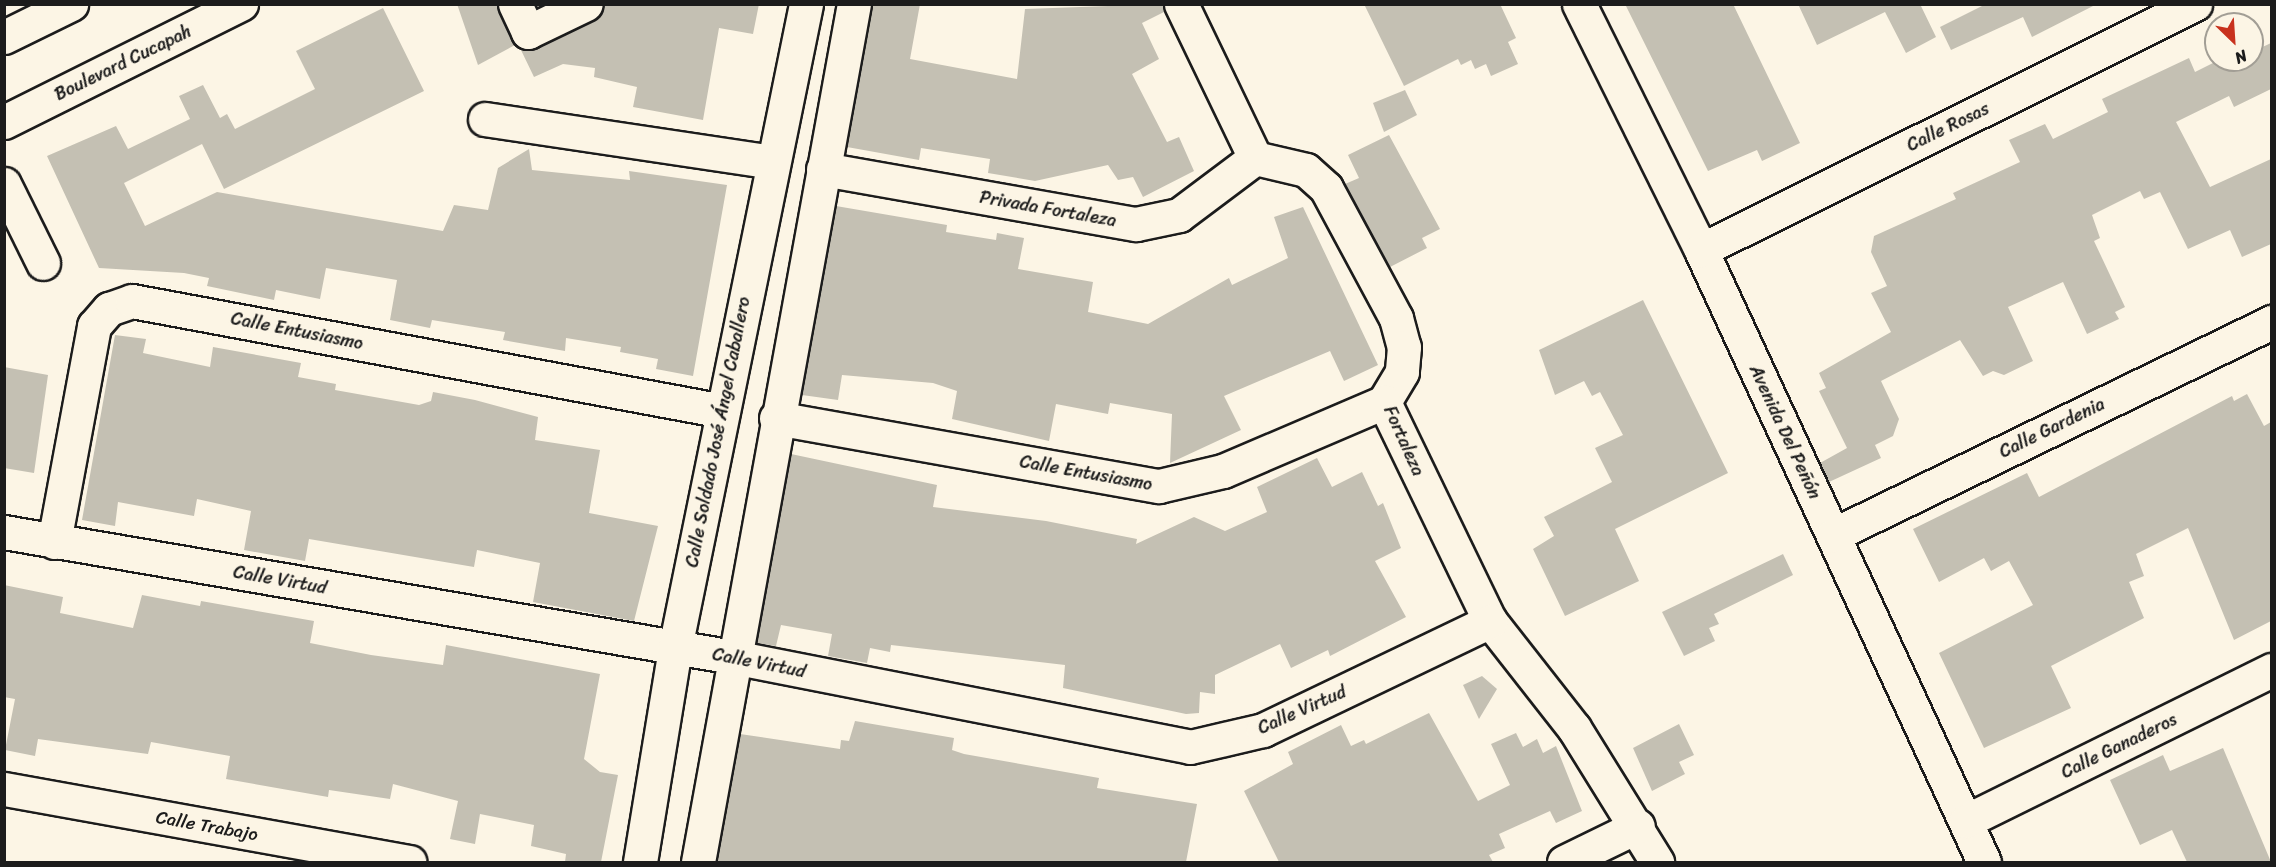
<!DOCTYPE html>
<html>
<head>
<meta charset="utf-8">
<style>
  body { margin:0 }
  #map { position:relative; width:2276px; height:867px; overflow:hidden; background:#fcf5e5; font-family:Sriracha,sans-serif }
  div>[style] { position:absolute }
  .building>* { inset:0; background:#c4c0b3 }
  .roads { filter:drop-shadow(2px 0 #1c1c1c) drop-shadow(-2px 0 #1c1c1c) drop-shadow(0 2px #1c1c1c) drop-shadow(0 -2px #1c1c1c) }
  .minor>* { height:33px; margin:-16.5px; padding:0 16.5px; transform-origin:16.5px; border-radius:16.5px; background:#fcf5e5 }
  .major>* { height:33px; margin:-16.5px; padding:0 16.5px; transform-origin:16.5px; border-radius:16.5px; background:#fcf5e5 }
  span { translate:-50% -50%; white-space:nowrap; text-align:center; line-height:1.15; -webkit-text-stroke:4.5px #fcf5e5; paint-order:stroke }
  .street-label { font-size:18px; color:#1c1c1c }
  .frame { position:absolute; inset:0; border:6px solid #1c1c1c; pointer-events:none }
  .north { position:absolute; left:2204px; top:12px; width:60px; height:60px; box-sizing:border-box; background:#fcf5e5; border:2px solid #a29e95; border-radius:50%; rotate:155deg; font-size:16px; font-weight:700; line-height:24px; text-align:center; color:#1c1c1c }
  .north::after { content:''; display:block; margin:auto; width:21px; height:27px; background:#c8321e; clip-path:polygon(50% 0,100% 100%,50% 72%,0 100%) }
</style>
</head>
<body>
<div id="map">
  <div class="building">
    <div style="clip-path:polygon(457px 4px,497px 4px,515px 45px,478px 65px)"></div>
    <div style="clip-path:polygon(605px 4px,759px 4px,753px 34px,719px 28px,703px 120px,633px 107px,637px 87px,594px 77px,595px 68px,563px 64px,534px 77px,520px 48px,536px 49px,594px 21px)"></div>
    <div style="clip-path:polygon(872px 4px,920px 4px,910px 59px,1017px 79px,1025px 9px,1163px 4px,1164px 12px,1142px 23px,1159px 59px,1132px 74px,1167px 142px,1179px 137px,1194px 171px,1143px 197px,1133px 177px,1118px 180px,1108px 165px,1035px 181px,988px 173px,990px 159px,921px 148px,919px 160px,847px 147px)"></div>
    <div style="clip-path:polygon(1364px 4px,1500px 4px,1516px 38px,1508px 42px,1518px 64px,1491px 76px,1486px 64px,1475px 69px,1471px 60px,1461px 65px,1458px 59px,1404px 86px)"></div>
    <div style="clip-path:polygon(1625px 4px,1733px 4px,1800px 143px,1762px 161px,1757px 150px,1708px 171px)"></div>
    <div style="clip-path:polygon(1798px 4px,1920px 4px,1936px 37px,1906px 53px,1885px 12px,1817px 45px)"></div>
    <div style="clip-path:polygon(1986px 4px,2097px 4px,2032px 37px,2023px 17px,1951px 50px,1940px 27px)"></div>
    <div style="clip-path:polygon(383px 8px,424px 91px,224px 189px,202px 144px,124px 183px,145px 226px,217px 192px,443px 231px,454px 205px,488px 210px,498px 168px,529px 149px,532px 170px,630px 180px,629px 171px,727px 185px,693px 376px,656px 369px,658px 359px,620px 352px,621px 347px,566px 338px,565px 351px,503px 340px,505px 332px,432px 320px,430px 328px,390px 320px,397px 280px,326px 268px,320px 299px,276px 290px,274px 300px,207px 286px,209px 278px,184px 273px,99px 268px,47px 156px,116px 126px,128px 149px,190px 119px,179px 96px,203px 85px,220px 118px,227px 114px,235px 129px,315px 89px,296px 51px)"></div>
    <div style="clip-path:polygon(2271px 43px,2271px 89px,2234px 107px,2229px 96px,2176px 122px,2210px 187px,2271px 159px,2271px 244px,2242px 257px,2230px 230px,2188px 249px,2160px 192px,2144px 199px,2140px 191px,2092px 215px,2100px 238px,2094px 241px,2125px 307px,2115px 312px,2119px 319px,2087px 334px,2063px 282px,2008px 307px,2033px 361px,2004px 375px,1993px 371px,1983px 376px,1960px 340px,1881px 381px,1899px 419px,1893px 436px,1875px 445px,1881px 458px,1829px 482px,1820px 463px,1847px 448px,1819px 391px,1826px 388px,1819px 373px,1891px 332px,1871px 293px,1887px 286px,1871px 252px,1874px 236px,1956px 199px,1953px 193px,2020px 162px,2009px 140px,2045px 124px,2053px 139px,2108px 112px,2102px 99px,2189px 58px,2195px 72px,2219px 60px,2252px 60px,2252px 52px)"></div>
    <div style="clip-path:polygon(1405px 90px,1417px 115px,1384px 132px,1373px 103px)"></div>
    <div style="clip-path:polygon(1389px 135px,1440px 229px,1422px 238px,1427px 248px,1390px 267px,1345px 184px,1359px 178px,1348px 155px)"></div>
    <div style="clip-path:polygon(836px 206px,947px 225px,946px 232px,996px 240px,997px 233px,1024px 238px,1018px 269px,1093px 282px,1088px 312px,1148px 324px,1229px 278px,1232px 285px,1288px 258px,1274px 217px,1303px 207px,1378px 365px,1344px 381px,1330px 351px,1224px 396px,1241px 430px,1170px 463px,1172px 414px,1110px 403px,1108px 414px,1056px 404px,1049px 441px,952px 419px,957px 391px,933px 383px,842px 375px,838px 400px,802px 395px)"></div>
    <div style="clip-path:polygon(1643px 300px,1728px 473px,1615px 529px,1639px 581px,1565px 616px,1533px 549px,1554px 536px,1544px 517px,1612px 482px,1595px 448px,1623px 435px,1600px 392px,1592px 396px,1584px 381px,1555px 395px,1539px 350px)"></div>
    <div style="clip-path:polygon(115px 335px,146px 339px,143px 353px,210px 367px,213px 347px,301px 363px,298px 377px,336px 384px,335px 390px,419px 405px,431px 401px,433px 392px,475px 400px,538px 417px,535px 440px,600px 450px,589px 513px,658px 526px,634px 621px,533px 602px,540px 563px,477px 550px,474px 567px,309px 539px,305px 561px,244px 550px,251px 511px,197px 499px,194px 516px,118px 502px,115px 526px,82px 520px)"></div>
    <div style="clip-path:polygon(4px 367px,48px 375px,34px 473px,4px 468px)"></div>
    <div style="clip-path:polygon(2247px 394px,2264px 426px,2271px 422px,2271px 621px,2234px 640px,2188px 528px,2136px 554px,2144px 576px,2129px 582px,2144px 618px,2051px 666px,2071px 708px,1984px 748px,1939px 653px,2033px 605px,2009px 561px,1991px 571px,1984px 558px,1939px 582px,1913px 529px,2027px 473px,2039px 497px,2232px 396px,2234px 401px)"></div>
    <div style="clip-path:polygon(791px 454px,937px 485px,933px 507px,1046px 521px,1137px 539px,1136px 544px,1194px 517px,1225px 531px,1267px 512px,1257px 487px,1317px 458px,1332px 487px,1362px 472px,1378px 506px,1383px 503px,1401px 548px,1375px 561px,1406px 617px,1330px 656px,1328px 650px,1291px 668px,1280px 644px,1215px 675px,1215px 694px,1200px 692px,1199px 713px,1186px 714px,1063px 688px,1065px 665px,891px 645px,890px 652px,870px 648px,867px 663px,828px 656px,832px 634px,781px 625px,776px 646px,757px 643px)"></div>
    <div style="clip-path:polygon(1783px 554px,1793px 575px,1714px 614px,1719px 624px,1709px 628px,1715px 641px,1684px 656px,1662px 612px)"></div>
    <div style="clip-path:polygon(4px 585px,63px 597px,60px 613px,133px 628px,142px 595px,200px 606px,201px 601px,314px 621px,310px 643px,371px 655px,443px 665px,446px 645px,600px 674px,584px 759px,600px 772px,618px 775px,601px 862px,565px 862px,566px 854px,531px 846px,534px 825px,480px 814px,475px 844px,450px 839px,458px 801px,393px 784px,390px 799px,329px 790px,328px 797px,226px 779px,230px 756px,151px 742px,148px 754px,38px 739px,35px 756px,5px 750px,15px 699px,4px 697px)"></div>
    <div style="clip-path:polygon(1482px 676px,1497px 689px,1479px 719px,1463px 685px)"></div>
    <div style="clip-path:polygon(1429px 713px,1478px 801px,1510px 785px,1491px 744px,1516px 733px,1523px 747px,1537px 739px,1543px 753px,1556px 746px,1582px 811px,1556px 823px,1550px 811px,1499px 834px,1505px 848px,1489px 855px,1493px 862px,1279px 862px,1244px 791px,1293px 764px,1288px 752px,1341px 725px,1351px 746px,1364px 740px,1366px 744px)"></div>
    <div style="clip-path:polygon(855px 721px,954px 738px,952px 750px,964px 754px,1099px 778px,1097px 788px,1197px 804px,1186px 862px,717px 862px,740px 734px,840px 749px,841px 740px,849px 741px)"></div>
    <div style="clip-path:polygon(1679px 724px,1694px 755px,1679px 762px,1685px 774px,1652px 791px,1633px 748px)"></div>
    <div style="clip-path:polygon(2223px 748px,2271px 862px,2187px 862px,2172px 830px,2140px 845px,2110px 780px,2163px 755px,2170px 771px)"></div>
  </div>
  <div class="roads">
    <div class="minor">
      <div style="left:515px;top:4px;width:31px;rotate:65deg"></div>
      <div style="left:528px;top:32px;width:64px;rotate:-25.8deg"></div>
      <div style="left:1181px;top:4px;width:171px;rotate:64.3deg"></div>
      <div style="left:1579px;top:4px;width:275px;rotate:63.6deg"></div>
      <div style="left:1701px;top:250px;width:674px;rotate:65.18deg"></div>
      <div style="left:485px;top:119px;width:290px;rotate:8.5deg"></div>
      <div style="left:1255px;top:158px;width:52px;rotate:13.2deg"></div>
      <div style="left:1306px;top:170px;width:27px;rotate:42deg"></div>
      <div style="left:1326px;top:188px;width:148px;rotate:61.7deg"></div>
      <div style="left:1396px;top:318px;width:30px;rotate:75deg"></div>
      <div style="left:1404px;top:347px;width:25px;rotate:95deg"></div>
      <div style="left:1402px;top:372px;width:35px;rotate:121deg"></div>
      <div style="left:823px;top:169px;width:318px;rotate:10deg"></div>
      <div style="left:1136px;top:224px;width:44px;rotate:-11.8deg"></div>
      <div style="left:1179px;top:215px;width:95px;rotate:-36.9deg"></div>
      <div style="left:4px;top:184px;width:88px;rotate:63.7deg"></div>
      <div style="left:1701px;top:250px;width:552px;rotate:-26.47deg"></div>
      <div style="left:1384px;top:402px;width:243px;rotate:64.2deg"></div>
      <div style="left:1490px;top:621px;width:136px;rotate:51.9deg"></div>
      <div style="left:1574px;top:728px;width:158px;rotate:58.2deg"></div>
      <div style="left:776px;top:418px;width:389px;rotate:10.1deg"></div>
      <div style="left:1159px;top:486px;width:66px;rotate:-13.2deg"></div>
      <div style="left:1223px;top:471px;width:175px;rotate:-23.2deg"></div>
      <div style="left:4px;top:532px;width:740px;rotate:9.73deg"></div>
      <div style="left:733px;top:657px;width:466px;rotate:11.1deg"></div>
      <div style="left:1190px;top:747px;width:75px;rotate:-13.1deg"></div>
      <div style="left:1263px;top:730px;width:252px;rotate:-25.6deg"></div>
      <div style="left:1833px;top:535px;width:488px;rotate:-25.9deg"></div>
      <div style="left:54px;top:542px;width:220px;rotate:-79.5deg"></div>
      <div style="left:94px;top:326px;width:23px;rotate:-49deg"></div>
      <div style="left:109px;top:309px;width:24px;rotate:-19deg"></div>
      <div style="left:132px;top:301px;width:601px;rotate:10.54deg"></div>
      <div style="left:4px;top:789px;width:412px;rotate:10.2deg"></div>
      <div style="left:1966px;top:821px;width:341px;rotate:-26.3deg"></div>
      <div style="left:640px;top:862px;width:217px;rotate:-80.7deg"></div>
      <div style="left:675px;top:648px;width:657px;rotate:-78.5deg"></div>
      <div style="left:698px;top:862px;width:872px;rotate:-79.7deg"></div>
      <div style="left:1564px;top:862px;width:82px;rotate:-25.9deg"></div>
    </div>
    <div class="major">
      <div style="left:4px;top:37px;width:75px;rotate:-26.2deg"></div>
      <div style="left:4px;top:122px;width:265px;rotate:-26.5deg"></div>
    </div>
  </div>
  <div class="street-label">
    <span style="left:123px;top:63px;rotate:-26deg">Boulevard Cucapah</span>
    <span style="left:1948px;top:127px;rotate:-26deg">Calle Rosas</span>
    <span style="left:1048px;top:209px;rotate:10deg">Privada Fortaleza</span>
    <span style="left:297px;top:331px;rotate:11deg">Calle Entusiasmo</span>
    <span style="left:2052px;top:428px;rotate:-26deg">Calle Gardenia</span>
    <span style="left:718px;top:432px;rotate:-79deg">Calle Soldado José Ángel Caballero</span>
    <span style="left:1785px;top:432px;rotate:65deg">Avenida Del Peñón</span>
    <span style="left:1404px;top:441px;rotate:66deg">Fortaleza</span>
    <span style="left:1086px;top:473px;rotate:10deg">Calle Entusiasmo</span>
    <span style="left:280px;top:580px;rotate:10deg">Calle Virtud</span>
    <span style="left:759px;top:663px;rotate:11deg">Calle Virtud</span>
    <span style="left:1302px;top:710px;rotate:-24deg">Calle Virtud</span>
    <span style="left:2119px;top:746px;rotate:-26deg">Calle Ganaderos</span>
    <span style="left:207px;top:826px;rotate:10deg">Calle Trabajo</span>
  </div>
  <div class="frame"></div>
  <div class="north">N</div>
</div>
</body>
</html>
